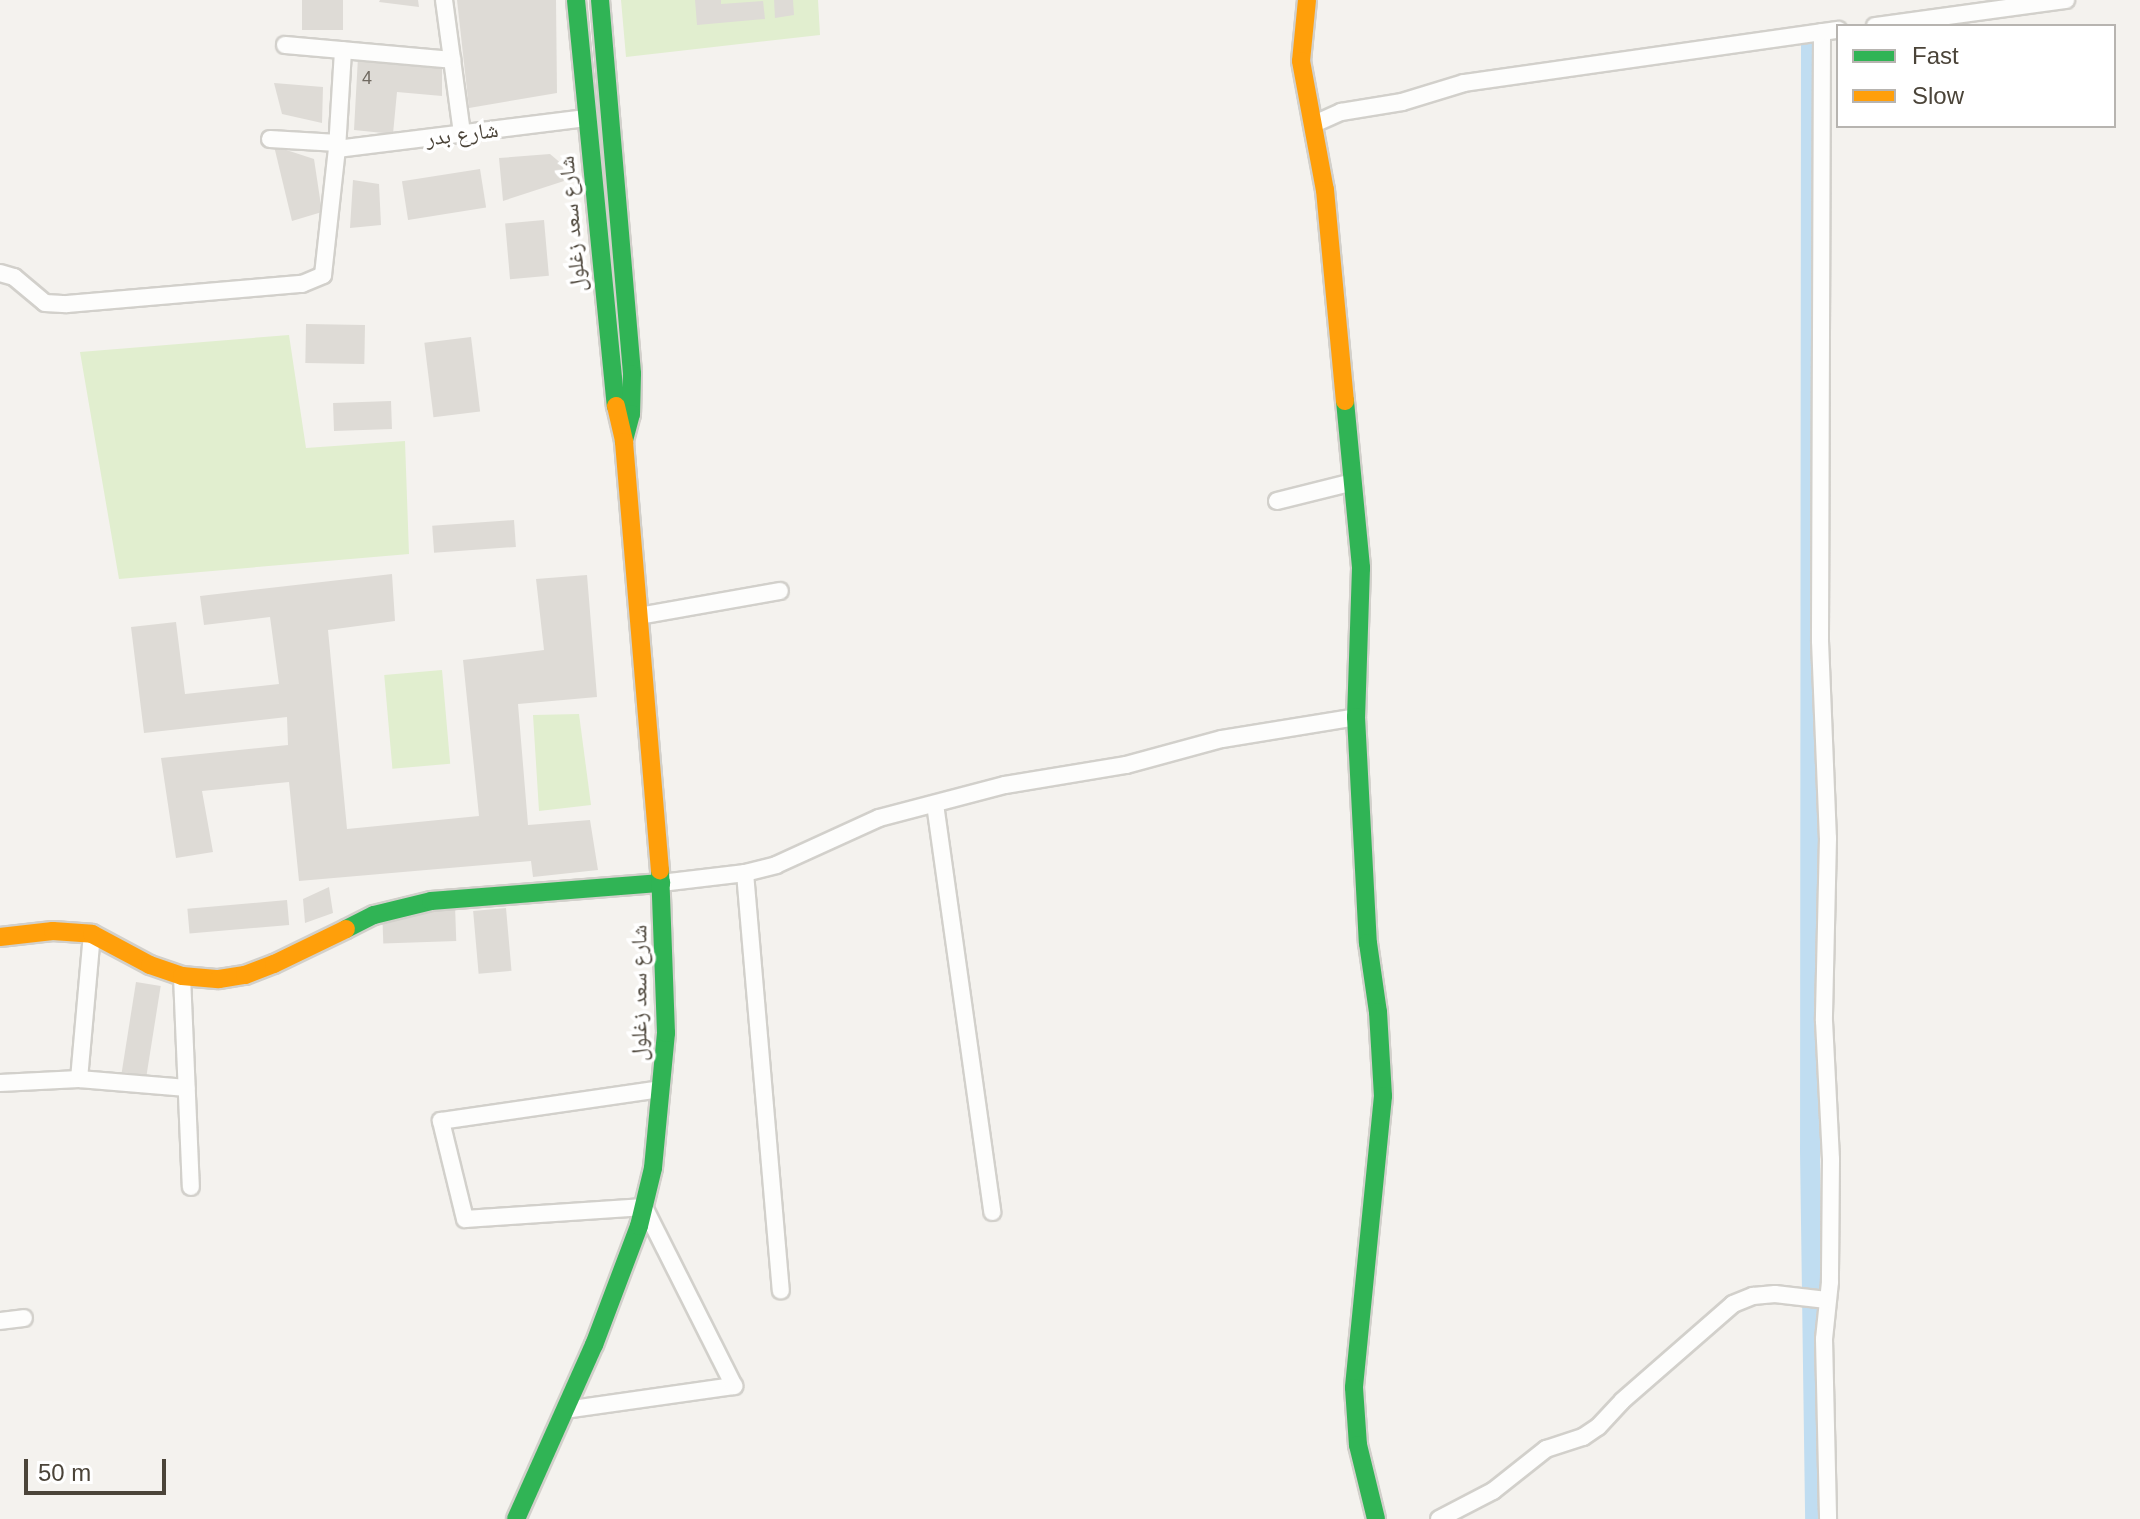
<!DOCTYPE html>
<html>
<head>
<meta charset="utf-8">
<style>
  body { margin:0 }
  #map { position:relative; width:2140px; height:1519px; overflow:hidden; background:#f4f2ee; font-family:Helvetica,"Noto Naskh Arabic",sans-serif }
  div>[style] { position:absolute }
  .green>* { inset:0; background:#e1eecf; transform-origin:0 0 }
  .canal>* { height:20px; margin:-10px; padding:0 10px; transform-origin:10px; border-radius:10px; background:#c0ddf1 }
  .building>* { inset:0; background:#dedbd6; transform-origin:0 0 }
  .roads { filter:drop-shadow(2px 0 #d2d0cb) drop-shadow(-2px 0 #d2d0cb) drop-shadow(0 2px #d2d0cb) drop-shadow(0 -2px #d2d0cb) }
  .street>* { height:16px; margin:-8px; padding:0 8px; transform-origin:8px; border-radius:8px; background:#fdfdfc }
  .fast>* { height:18px; margin:-9px; padding:0 9px; transform-origin:9px; border-radius:9px; background:#30b455 }
  .slow>* { height:18px; margin:-9px; padding:0 9px; transform-origin:9px; border-radius:9px; background:#ff9f0a }
  span { translate:-50% -50%; white-space:nowrap; text-align:center; line-height:1.15; -webkit-text-stroke:7px #fff; paint-order:stroke }
  .number-label { font-size:18px; color:#706a61 }
  .number-label span { -webkit-text-stroke-width:0 }
  .street-label { font-size:22px; color:#4b4439 }
  .legend { position:absolute; left:1836px; top:24px; width:280px; height:104px; box-sizing:border-box; background:#fff; border:2px solid #b7b4b0; margin:0; padding:10px 14px; list-style:none; font-size:24px; color:#4b4439 }
  .legend li { display:flex; align-items:center; gap:16px; height:40px }
  .legend b { width:40px; border:2px solid #b7b4b0 }
  .scale { position:absolute; left:24px; top:1459px; width:142px; height:36px; box-sizing:border-box; border:4px solid #4b4439; border-top:0; padding-left:10px; font-size:24px; line-height:28px; white-space:nowrap; color:#4b4439; -webkit-text-stroke:6px #fff; paint-order:stroke }
</style>
</head>
<body>
<div id="map">
  <div class="green">
    <div style="clip-path:polygon(621px 0,818px 0,820px 35px,626px 57px)"></div>
    <div style="clip-path:polygon(289px 335px,306px 448px,405px 441px,409px 554px,119px 579px,80px 352px)"></div>
    <div style="left:442px;top:670px;width:94px;height:58px;rotate:85deg"></div>
    <div style="clip-path:polygon(579px 714px,591px 805px,539px 811px,533px 715px)"></div>
  </div>
  <div class="canal">
    <div style="left:1811px;top:41px;width:1110px;rotate:90.05deg"></div>
    <div style="left:1810px;top:1151px;width:368px;rotate:89.2deg"></div>
  </div>
  <div class="building">
    <div style="left:302px;top:0;width:41px;height:30px"></div>
    <div style="clip-path:polygon(380px 0,418px 0,419px 7px,379px 2px)"></div>
    <div style="clip-path:polygon(457px 0,556px 0,557px 93px,469px 108px)"></div>
    <div style="clip-path:polygon(695px 0,721px 0,721px 4px,763px 1px,765px 19px,697px 25px)"></div>
    <div style="clip-path:polygon(774px 0,793px 0,794px 15px,775px 18px)"></div>
    <div style="clip-path:polygon(358px 57px,442px 63px,442px 96px,397px 92px,393px 134px,354px 130px)"></div>
    <div style="clip-path:polygon(274px 83px,323px 87px,322px 123px,282px 114px)"></div>
    <div style="clip-path:polygon(274px 146px,314px 159px,322px 212px,292px 221px)"></div>
    <div style="clip-path:polygon(550px 154px,563px 165px,564px 181px,503px 201px,499px 158px)"></div>
    <div style="left:480px;top:169px;width:39px;height:79px;rotate:81deg"></div>
    <div style="clip-path:polygon(353px 180px,379px 184px,381px 225px,350px 228px)"></div>
    <div style="left:544px;top:220px;width:56px;height:39px;rotate:85deg"></div>
    <div style="left:365px;top:325px;width:39px;height:59px;rotate:91deg"></div>
    <div style="left:471px;top:337px;width:75px;height:47px;rotate:83deg"></div>
    <div style="left:391px;top:401px;width:28px;height:58px;rotate:88deg"></div>
    <div style="left:514px;top:520px;width:27px;height:82px;rotate:86deg"></div>
    <div style="clip-path:polygon(392px 574px,395px 621px,328px 630px,347px 829px,479px 816px,463px 660px,544px 650px,536px 579px,587px 575px,597px 697px,518px 704px,528px 825px,590px 820px,598px 870px,533px 877px,531px 861px,299px 881px,289px 782px,202px 791px,213px 852px,176px 858px,161px 758px,288px 745px,287px 717px,144px 733px,131px 627px,176px 622px,185px 694px,279px 684px,270px 617px,204px 625px,200px 596px)"></div>
    <div style="clip-path:polygon(329px 887px,333px 913px,305px 923px,303px 899px)"></div>
    <div style="left:287px;top:900px;width:25px;height:100px;rotate:85deg"></div>
    <div style="left:455px;top:905px;width:36px;height:73px;rotate:88deg"></div>
    <div style="left:506px;top:908px;width:63px;height:33px;rotate:85deg"></div>
    <div style="left:136px;top:982px;width:25px;height:91px;rotate:9deg"></div>
  </div>
  <div class="roads">
    <div class="street">
      <div style="left:444px;top:0;width:135px;rotate:82.3deg"></div>
      <div style="left:1875px;top:26px;width:193px;rotate:-7.8deg"></div>
      <div style="left:1822px;top:32px;width:609px;rotate:90.19deg"></div>
      <div style="left:1820px;top:641px;width:197px;rotate:87.7deg"></div>
      <div style="left:1828px;top:838px;width:183px;rotate:91.3deg"></div>
      <div style="left:1824px;top:1021px;width:138px;rotate:87.1deg"></div>
      <div style="left:1831px;top:1159px;width:123px;rotate:90.5deg"></div>
      <div style="left:1830px;top:1282px;width:57px;rotate:96deg"></div>
      <div style="left:1824px;top:1339px;width:180px;rotate:88.7deg"></div>
      <div style="left:285px;top:45px;width:168px;rotate:5.1deg"></div>
      <div style="left:1314px;top:124px;width:30px;rotate:-24deg"></div>
      <div style="left:1341px;top:112px;width:62px;rotate:-9.3deg"></div>
      <div style="left:1402px;top:102px;width:65px;rotate:-17deg"></div>
      <div style="left:1464px;top:83px;width:378px;rotate:-8.1deg"></div>
      <div style="left:270px;top:139px;width:68px;rotate:3.4deg"></div>
      <div style="left:337px;top:149px;width:251px;rotate:-7.1deg"></div>
      <div style="left:0;top:273px;width:15px;rotate:16deg"></div>
      <div style="left:14px;top:277px;width:40px;rotate:40deg"></div>
      <div style="left:45px;top:303px;width:22px;rotate:3deg"></div>
      <div style="left:67px;top:304px;width:236px;rotate:-4.9deg"></div>
      <div style="left:302px;top:284px;width:23px;rotate:-23deg"></div>
      <div style="left:323px;top:275px;width:127px;rotate:-83.7deg"></div>
      <div style="left:337px;top:149px;width:99px;rotate:-86.5deg"></div>
      <div style="left:1277px;top:501px;width:78px;rotate:-14deg"></div>
      <div style="left:639px;top:616px;width:143px;rotate:-10.1deg"></div>
      <div style="left:935px;top:804px;width:412px;rotate:82deg"></div>
      <div style="left:745px;top:873px;width:419px;rotate:85.1deg"></div>
      <div style="left:661px;top:883px;width:85px;rotate:-6.8deg"></div>
      <div style="left:745px;top:873px;width:32px;rotate:-14deg"></div>
      <div style="left:776px;top:865px;width:113px;rotate:-24.5deg"></div>
      <div style="left:879px;top:818px;width:130px;rotate:-14.7deg"></div>
      <div style="left:1005px;top:785px;width:123px;rotate:-9.4deg"></div>
      <div style="left:1126px;top:765px;width:99px;rotate:-15.2deg"></div>
      <div style="left:1222px;top:739px;width:136px;rotate:-9.3deg"></div>
      <div style="left:182px;top:976px;width:211px;rotate:87.6deg"></div>
      <div style="left:79px;top:1079px;width:108px;rotate:4.8deg"></div>
      <div style="left:0;top:1083px;width:79px;rotate:-2.9deg"></div>
      <div style="left:79px;top:1079px;width:146px;rotate:-84.9deg"></div>
      <div style="left:0;top:1321px;width:24px;rotate:-7deg"></div>
      <div style="left:565px;top:1410px;width:171px;rotate:-8.1deg"></div>
      <div style="left:734px;top:1386px;width:200px;rotate:-116.7deg"></div>
      <div style="left:644px;top:1207px;width:179px;rotate:176.2deg"></div>
      <div style="left:465px;top:1219px;width:101px;rotate:-103.8deg"></div>
      <div style="left:441px;top:1121px;width:222px;rotate:-8.3deg"></div>
      <div style="left:1439px;top:1519px;width:61px;rotate:-27.4deg"></div>
      <div style="left:1493px;top:1491px;width:68px;rotate:-38.4deg"></div>
      <div style="left:1546px;top:1449px;width:39px;rotate:-18deg"></div>
      <div style="left:1583px;top:1437px;width:18px;rotate:-34deg"></div>
      <div style="left:1598px;top:1427px;width:35px;rotate:-47deg"></div>
      <div style="left:1622px;top:1401px;width:147px;rotate:-41.1deg"></div>
      <div style="left:1733px;top:1304px;width:22px;rotate:-22deg"></div>
      <div style="left:1753px;top:1296px;width:22px;rotate:-5deg"></div>
      <div style="left:1775px;top:1294px;width:52px;rotate:6.6deg"></div>
    </div>
    <div class="fast">
      <div style="left:576px;top:0;width:408px;rotate:84.4deg"></div>
      <div style="left:600px;top:0;width:375px;rotate:85.1deg"></div>
      <div style="left:632px;top:374px;width:40px;rotate:91.4deg"></div>
      <div style="left:631px;top:414px;width:28px;rotate:105deg"></div>
      <div style="left:1345px;top:401px;width:168px;rotate:84.5deg"></div>
      <div style="left:1361px;top:568px;width:149px;rotate:91.9deg"></div>
      <div style="left:1356px;top:717px;width:226px;rotate:87deg"></div>
      <div style="left:1368px;top:943px;width:70px;rotate:81.8deg"></div>
      <div style="left:1378px;top:1012px;width:84px;rotate:86.6deg"></div>
      <div style="left:1383px;top:1096px;width:293px;rotate:95.7deg"></div>
      <div style="left:1354px;top:1388px;width:57px;rotate:86deg"></div>
      <div style="left:1358px;top:1445px;width:76px;rotate:76.3deg"></div>
      <div style="left:346px;top:929px;width:31px;rotate:-27deg"></div>
      <div style="left:374px;top:915px;width:59px;rotate:-13.8deg"></div>
      <div style="left:431px;top:901px;width:231px;rotate:-4.5deg"></div>
      <div style="left:516px;top:1519px;width:191px;rotate:-65.9deg"></div>
      <div style="left:594px;top:1345px;width:127px;rotate:-69.3deg"></div>
      <div style="left:639px;top:1226px;width:60px;rotate:-76.4deg"></div>
      <div style="left:653px;top:1168px;width:136px;rotate:-84.5deg"></div>
      <div style="left:666px;top:1033px;width:163px;rotate:-92.1deg"></div>
    </div>
    <div class="slow">
      <div style="left:1307px;top:0;width:61px;rotate:95.6deg"></div>
      <div style="left:1301px;top:61px;width:131px;rotate:79.5deg"></div>
      <div style="left:1325px;top:190px;width:212px;rotate:84.6deg"></div>
      <div style="left:616px;top:406px;width:37px;rotate:77deg"></div>
      <div style="left:624px;top:442px;width:430px;rotate:85.2deg"></div>
      <div style="left:0;top:937px;width:53px;rotate:-6.5deg"></div>
      <div style="left:53px;top:931px;width:39px;rotate:4deg"></div>
      <div style="left:92px;top:934px;width:66px;rotate:28.1deg"></div>
      <div style="left:150px;top:965px;width:34px;rotate:19deg"></div>
      <div style="left:182px;top:976px;width:37px;rotate:5deg"></div>
      <div style="left:219px;top:979px;width:26px;rotate:-9deg"></div>
      <div style="left:245px;top:975px;width:31px;rotate:-21deg"></div>
      <div style="left:274px;top:964px;width:80px;rotate:-25.9deg"></div>
    </div>
  </div>
  <div class="number-label">
    <span style="left:367px;top:78px">4</span>
  </div>
  <div class="street-label">
    <span style="left:462px;top:134px;rotate:-7deg">شارع بدر</span>
    <span style="left:572px;top:224px;rotate:-95deg">شارع سعد زغلول</span>
    <span style="left:639px;top:993px;rotate:-90deg">شارع سعد زغلول</span>
  </div>
  <ul class="legend">
  <li><b style="height:10px;background:#30b455"></b>Fast</li>
  <li><b style="height:10px;background:#ff9f0a"></b>Slow</li>
  </ul>
  <div class="scale">50 m</div>
</div>
</body>
</html>
